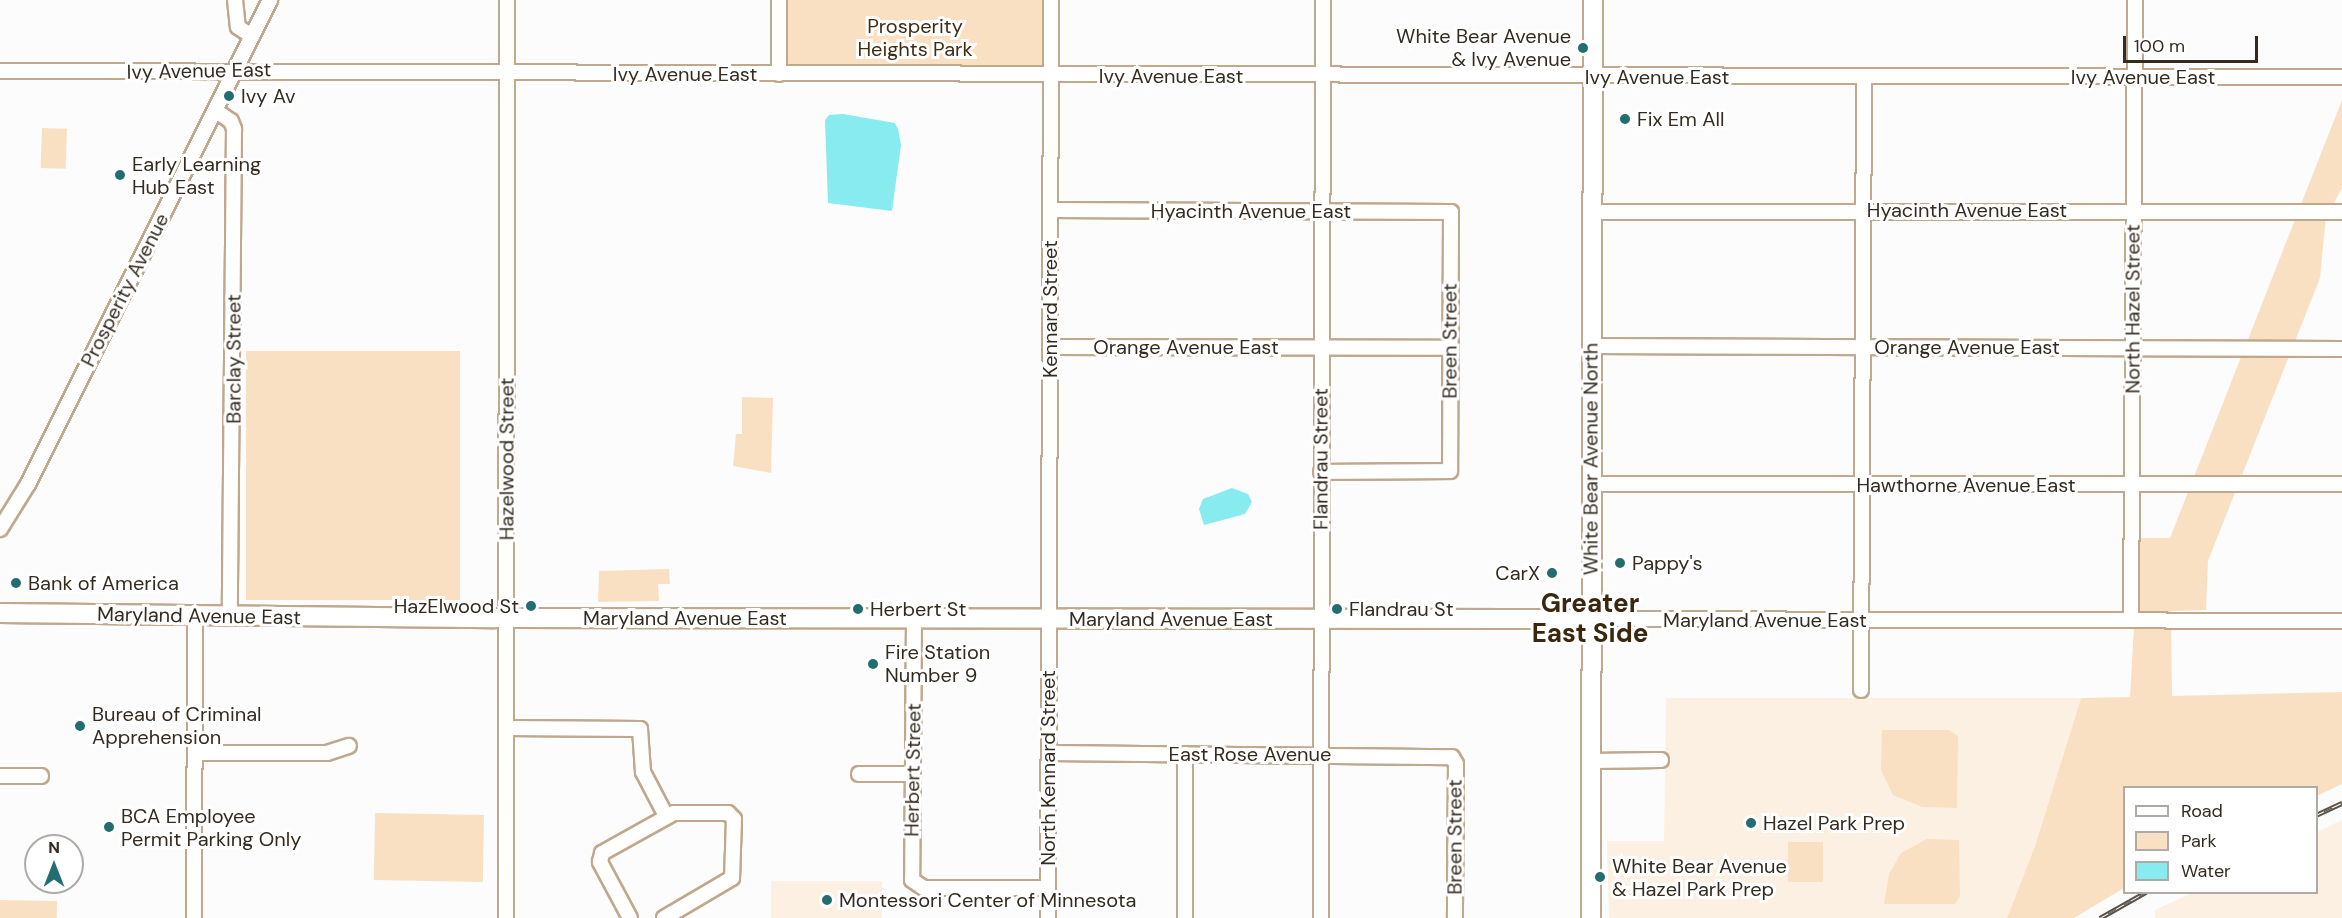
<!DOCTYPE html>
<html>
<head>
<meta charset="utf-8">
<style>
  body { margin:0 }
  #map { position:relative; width:2342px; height:918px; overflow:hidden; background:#fcfcfc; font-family:"DM Sans",sans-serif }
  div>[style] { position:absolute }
  .built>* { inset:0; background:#fcf0e2; transform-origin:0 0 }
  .green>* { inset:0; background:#f9e0c3; transform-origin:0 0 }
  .water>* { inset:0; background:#88ebef }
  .roads { filter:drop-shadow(2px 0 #bfa88c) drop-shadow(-2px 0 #bfa88c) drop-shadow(0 2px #bfa88c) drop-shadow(0 -2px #bfa88c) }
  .minor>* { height:14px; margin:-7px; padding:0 7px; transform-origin:7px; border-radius:7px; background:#fff }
  .major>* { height:18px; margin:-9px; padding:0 9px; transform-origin:9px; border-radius:9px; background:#fff }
  .rail>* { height:5px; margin-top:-2.5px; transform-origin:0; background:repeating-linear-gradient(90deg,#fff 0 9px,#5a534a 0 18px); box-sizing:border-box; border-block:2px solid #5a534a }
  .dots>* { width:16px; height:16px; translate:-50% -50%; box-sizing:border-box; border:3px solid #fff; border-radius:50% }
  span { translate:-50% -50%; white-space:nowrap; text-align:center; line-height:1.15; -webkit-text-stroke:6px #fff; paint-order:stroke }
  .park-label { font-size:20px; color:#3f2b11 }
  .poi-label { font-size:20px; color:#342b20 }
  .right { translate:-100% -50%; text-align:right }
  .left { translate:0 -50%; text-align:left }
  .street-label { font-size:20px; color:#342b20 }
  .district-label { font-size:26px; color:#3a270e; font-weight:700 }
  .legend { position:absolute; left:2123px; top:786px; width:195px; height:108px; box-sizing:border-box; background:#fff; border:2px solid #aeaaa6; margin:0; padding:8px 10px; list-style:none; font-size:18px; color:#342b20 }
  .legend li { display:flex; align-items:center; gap:12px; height:30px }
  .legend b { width:30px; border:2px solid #aeaaa6 }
  .north { position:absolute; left:24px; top:834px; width:60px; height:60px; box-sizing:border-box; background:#fff; border:2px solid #aeaaa6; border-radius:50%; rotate:0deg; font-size:16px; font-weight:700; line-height:24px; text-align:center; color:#342b20 }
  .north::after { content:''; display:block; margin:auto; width:21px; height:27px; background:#216d70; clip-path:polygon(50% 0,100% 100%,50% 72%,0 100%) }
  .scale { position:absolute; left:2123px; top:36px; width:135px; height:27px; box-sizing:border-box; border:3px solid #342b20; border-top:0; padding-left:8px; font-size:18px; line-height:21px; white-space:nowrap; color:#342b20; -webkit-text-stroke:4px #fff; paint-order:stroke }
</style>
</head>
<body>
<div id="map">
  <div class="built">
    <div style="clip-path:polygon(1666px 698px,2081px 698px,2035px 846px,2007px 918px,1609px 918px,1607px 841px,1664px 841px)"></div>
    <div style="clip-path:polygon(2342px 820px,2342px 918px,2155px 918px,2155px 910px,2192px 893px,2316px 892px,2317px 832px)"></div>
    <div style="left:882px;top:881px;width:37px;height:111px;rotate:90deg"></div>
  </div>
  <div class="green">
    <div style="left:779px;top:0;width:272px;height:74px"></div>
    <div style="clip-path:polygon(2342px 100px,2342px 188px,2326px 217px,2320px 278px,2208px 561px,2206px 610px,2171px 611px,2172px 696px,2342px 692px,2342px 784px,2317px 796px,2316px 788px,2124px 788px,2124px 888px,2074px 918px,2007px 918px,2035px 846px,2081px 698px,2130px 697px,2139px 538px,2170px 538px)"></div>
    <div style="left:42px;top:128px;width:25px;height:40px;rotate:2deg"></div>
    <div style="left:246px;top:351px;width:214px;height:249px"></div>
    <div style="clip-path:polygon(742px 397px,773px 398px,771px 473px,733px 466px,736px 434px,742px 434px)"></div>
    <div style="clip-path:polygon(669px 569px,670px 584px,658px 584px,659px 601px,598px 602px,599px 571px)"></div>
    <div style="clip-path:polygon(1882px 730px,1949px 730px,1958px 736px,1957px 808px,1922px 807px,1893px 795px,1881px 770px)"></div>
    <div style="left:375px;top:813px;width:109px;height:67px;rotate:1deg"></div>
    <div style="clip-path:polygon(1927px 839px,1959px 840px,1960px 896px,1955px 904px,1884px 904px,1889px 874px,1901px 853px)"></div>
    <div style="left:1788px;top:842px;width:35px;height:40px"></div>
    <div style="left:0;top:900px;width:57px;height:18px;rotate:1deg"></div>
  </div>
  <div class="water">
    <div style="clip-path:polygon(843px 114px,895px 123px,898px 129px,901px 145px,892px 211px,828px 203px,825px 120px,829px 115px)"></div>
    <div style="clip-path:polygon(1232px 488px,1248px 494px,1252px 502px,1245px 514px,1204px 525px,1199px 509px,1203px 499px)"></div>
  </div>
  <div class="roads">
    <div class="minor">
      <div style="left:235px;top:0;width:27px;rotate:84deg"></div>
      <div style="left:238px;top:27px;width:17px;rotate:33deg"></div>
      <div style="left:0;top:71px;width:2342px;rotate:0.15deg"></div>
      <div style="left:779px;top:74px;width:74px;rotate:-90deg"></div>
      <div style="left:215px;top:110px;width:19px;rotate:35deg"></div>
      <div style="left:231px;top:121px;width:9px;rotate:69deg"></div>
      <div style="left:234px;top:129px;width:488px;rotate:90.5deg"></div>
      <div style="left:1050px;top:210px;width:401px;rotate:0.3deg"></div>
      <div style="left:1451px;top:212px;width:259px;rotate:90.2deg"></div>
      <div style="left:1450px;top:471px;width:129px;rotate:179.6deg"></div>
      <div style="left:1592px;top:212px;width:750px"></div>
      <div style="left:1591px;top:346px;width:751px;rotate:0.23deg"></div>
      <div style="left:1050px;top:347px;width:400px;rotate:0.1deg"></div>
      <div style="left:1591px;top:484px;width:751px"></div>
      <div style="left:0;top:529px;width:53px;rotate:-58.1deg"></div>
      <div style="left:28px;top:484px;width:541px;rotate:-63.43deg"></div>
      <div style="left:914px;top:618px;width:262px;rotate:90.4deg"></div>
      <div style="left:912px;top:880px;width:14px;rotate:34deg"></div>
      <div style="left:924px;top:888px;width:124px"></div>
      <div style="left:1590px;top:619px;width:752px;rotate:0.15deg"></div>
      <div style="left:2131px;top:619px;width:619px;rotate:-89.63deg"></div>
      <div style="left:1861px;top:690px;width:613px;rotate:-89.72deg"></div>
      <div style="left:506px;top:728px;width:134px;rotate:0.4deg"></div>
      <div style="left:640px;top:729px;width:43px;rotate:86deg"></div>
      <div style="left:643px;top:772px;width:50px;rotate:62.4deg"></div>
      <div style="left:195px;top:753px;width:132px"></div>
      <div style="left:327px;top:753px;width:23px;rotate:-18deg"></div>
      <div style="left:1049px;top:753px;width:403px;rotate:0.6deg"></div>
      <div style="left:1452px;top:757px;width:8px;rotate:60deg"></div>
      <div style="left:1456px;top:764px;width:154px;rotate:90.4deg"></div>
      <div style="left:1591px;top:761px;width:70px;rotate:-0.8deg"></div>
      <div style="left:859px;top:774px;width:54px"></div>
      <div style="left:0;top:776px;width:41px"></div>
      <div style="left:194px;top:918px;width:301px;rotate:-89.8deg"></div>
      <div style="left:506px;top:918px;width:918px;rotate:-89.94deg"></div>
      <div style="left:630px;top:918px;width:64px;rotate:-118.2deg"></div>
      <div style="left:600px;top:862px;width:9px;rotate:-77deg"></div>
      <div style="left:602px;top:853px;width:82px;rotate:-29.1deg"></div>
      <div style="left:674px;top:813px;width:54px"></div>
      <div style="left:728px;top:813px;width:8px;rotate:45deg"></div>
      <div style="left:734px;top:819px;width:59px;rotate:91.9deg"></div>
      <div style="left:732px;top:878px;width:79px;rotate:149.5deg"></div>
      <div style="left:1048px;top:918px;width:918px;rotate:-89.81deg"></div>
      <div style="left:1185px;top:918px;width:164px;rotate:-90deg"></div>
      <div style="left:1321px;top:918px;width:918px;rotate:-89.88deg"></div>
    </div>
    <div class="major">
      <div style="left:0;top:613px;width:495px;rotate:0.6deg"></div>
      <div style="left:495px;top:618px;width:1095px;rotate:0.05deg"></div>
      <div style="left:1591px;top:918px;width:918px;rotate:-89.88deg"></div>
    </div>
  </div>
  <div class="rail">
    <div style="left:2316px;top:815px;width:29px;rotate:-25deg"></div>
    <div style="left:2100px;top:918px;width:53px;rotate:-29.5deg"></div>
  </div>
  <div class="dots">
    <div style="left:1583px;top:48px;background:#216d70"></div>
    <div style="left:229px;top:96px;background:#216d70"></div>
    <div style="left:1625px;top:119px;background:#216d70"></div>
    <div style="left:120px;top:175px;background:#216d70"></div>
    <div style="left:1620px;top:563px;background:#216d70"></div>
    <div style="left:1552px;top:573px;background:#216d70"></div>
    <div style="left:16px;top:583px;background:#216d70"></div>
    <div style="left:531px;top:606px;background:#216d70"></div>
    <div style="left:858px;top:609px;background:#216d70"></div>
    <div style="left:1337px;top:609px;background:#216d70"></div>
    <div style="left:873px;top:664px;background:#216d70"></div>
    <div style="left:80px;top:726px;background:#216d70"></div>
    <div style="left:1751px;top:823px;background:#216d70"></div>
    <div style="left:109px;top:827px;background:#216d70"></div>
    <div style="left:1600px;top:877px;background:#216d70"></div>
    <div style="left:827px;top:900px;background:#216d70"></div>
  </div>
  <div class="park-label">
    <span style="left:915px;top:38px">Prosperity<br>Heights Park</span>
  </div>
  <div class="poi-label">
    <span class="right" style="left:1571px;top:48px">White Bear Avenue<br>&amp; Ivy Avenue</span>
    <span class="left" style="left:241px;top:96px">Ivy Av</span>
    <span class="left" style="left:1637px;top:119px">Fix Em All</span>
    <span class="left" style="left:132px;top:176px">Early Learning<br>Hub East</span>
    <span class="left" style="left:1632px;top:563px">Pappy's</span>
    <span class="right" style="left:1540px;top:573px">CarX</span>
    <span class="left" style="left:28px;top:583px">Bank of America</span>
    <span class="right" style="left:519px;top:606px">HazElwood St</span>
    <span class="left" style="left:870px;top:609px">Herbert St</span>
    <span class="left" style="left:1349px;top:609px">Flandrau St</span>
    <span class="left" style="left:885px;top:664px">Fire Station<br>Number 9</span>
    <span class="left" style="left:92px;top:726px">Bureau of Criminal<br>Apprehension</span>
    <span class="left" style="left:121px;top:828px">BCA Employee<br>Permit Parking Only</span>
    <span class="left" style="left:1763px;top:823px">Hazel Park Prep</span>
    <span class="left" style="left:1612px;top:878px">White Bear Avenue<br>&amp; Hazel Park Prep</span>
    <span class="left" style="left:839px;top:900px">Montessori Center of Minnesota</span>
  </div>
  <div class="street-label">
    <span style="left:199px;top:71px;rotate:-1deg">Ivy Avenue East</span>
    <span style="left:685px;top:74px">Ivy Avenue East</span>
    <span style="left:1171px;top:76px">Ivy Avenue East</span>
    <span style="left:1657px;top:77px">Ivy Avenue East</span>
    <span style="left:2143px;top:77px">Ivy Avenue East</span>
    <span style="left:1967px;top:210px">Hyacinth Avenue East</span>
    <span style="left:1251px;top:211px">Hyacinth Avenue East</span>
    <span style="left:125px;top:290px;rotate:-63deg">Prosperity Avenue</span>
    <span style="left:1050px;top:309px;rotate:-90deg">Kennard Street</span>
    <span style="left:2133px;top:309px;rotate:-90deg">North Hazel Street</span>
    <span style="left:1450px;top:341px;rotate:-90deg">Breen Street</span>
    <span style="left:1186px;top:347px">Orange Avenue East</span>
    <span style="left:1967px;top:347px">Orange Avenue East</span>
    <span style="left:234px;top:359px;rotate:-90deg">Barclay Street</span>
    <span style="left:507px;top:459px;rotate:-90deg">Hazelwood Street</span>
    <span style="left:1321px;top:459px;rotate:-90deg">Flandrau Street</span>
    <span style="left:1591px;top:459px;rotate:-90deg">White Bear Avenue North</span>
    <span style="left:1966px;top:485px">Hawthorne Avenue East</span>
    <span style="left:199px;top:616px;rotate:1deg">Maryland Avenue East</span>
    <span style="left:685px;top:618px">Maryland Avenue East</span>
    <span style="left:1171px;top:619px">Maryland Avenue East</span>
    <span style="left:1765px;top:620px">Maryland Avenue East</span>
    <span style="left:1250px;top:754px">East Rose Avenue</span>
    <span style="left:1048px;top:768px;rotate:-90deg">North Kennard Street</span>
    <span style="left:913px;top:770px;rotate:-89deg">Herbert Street</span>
    <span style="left:1455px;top:837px;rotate:-90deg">Breen Street</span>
  </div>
  <div class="district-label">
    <span style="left:1590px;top:619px">Greater<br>East Side</span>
  </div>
  <ul class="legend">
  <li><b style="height:8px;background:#fff"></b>Road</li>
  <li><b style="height:16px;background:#f9e0c3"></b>Park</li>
  <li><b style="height:16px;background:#88ebef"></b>Water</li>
  </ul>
  <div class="north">N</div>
  <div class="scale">100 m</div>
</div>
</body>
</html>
